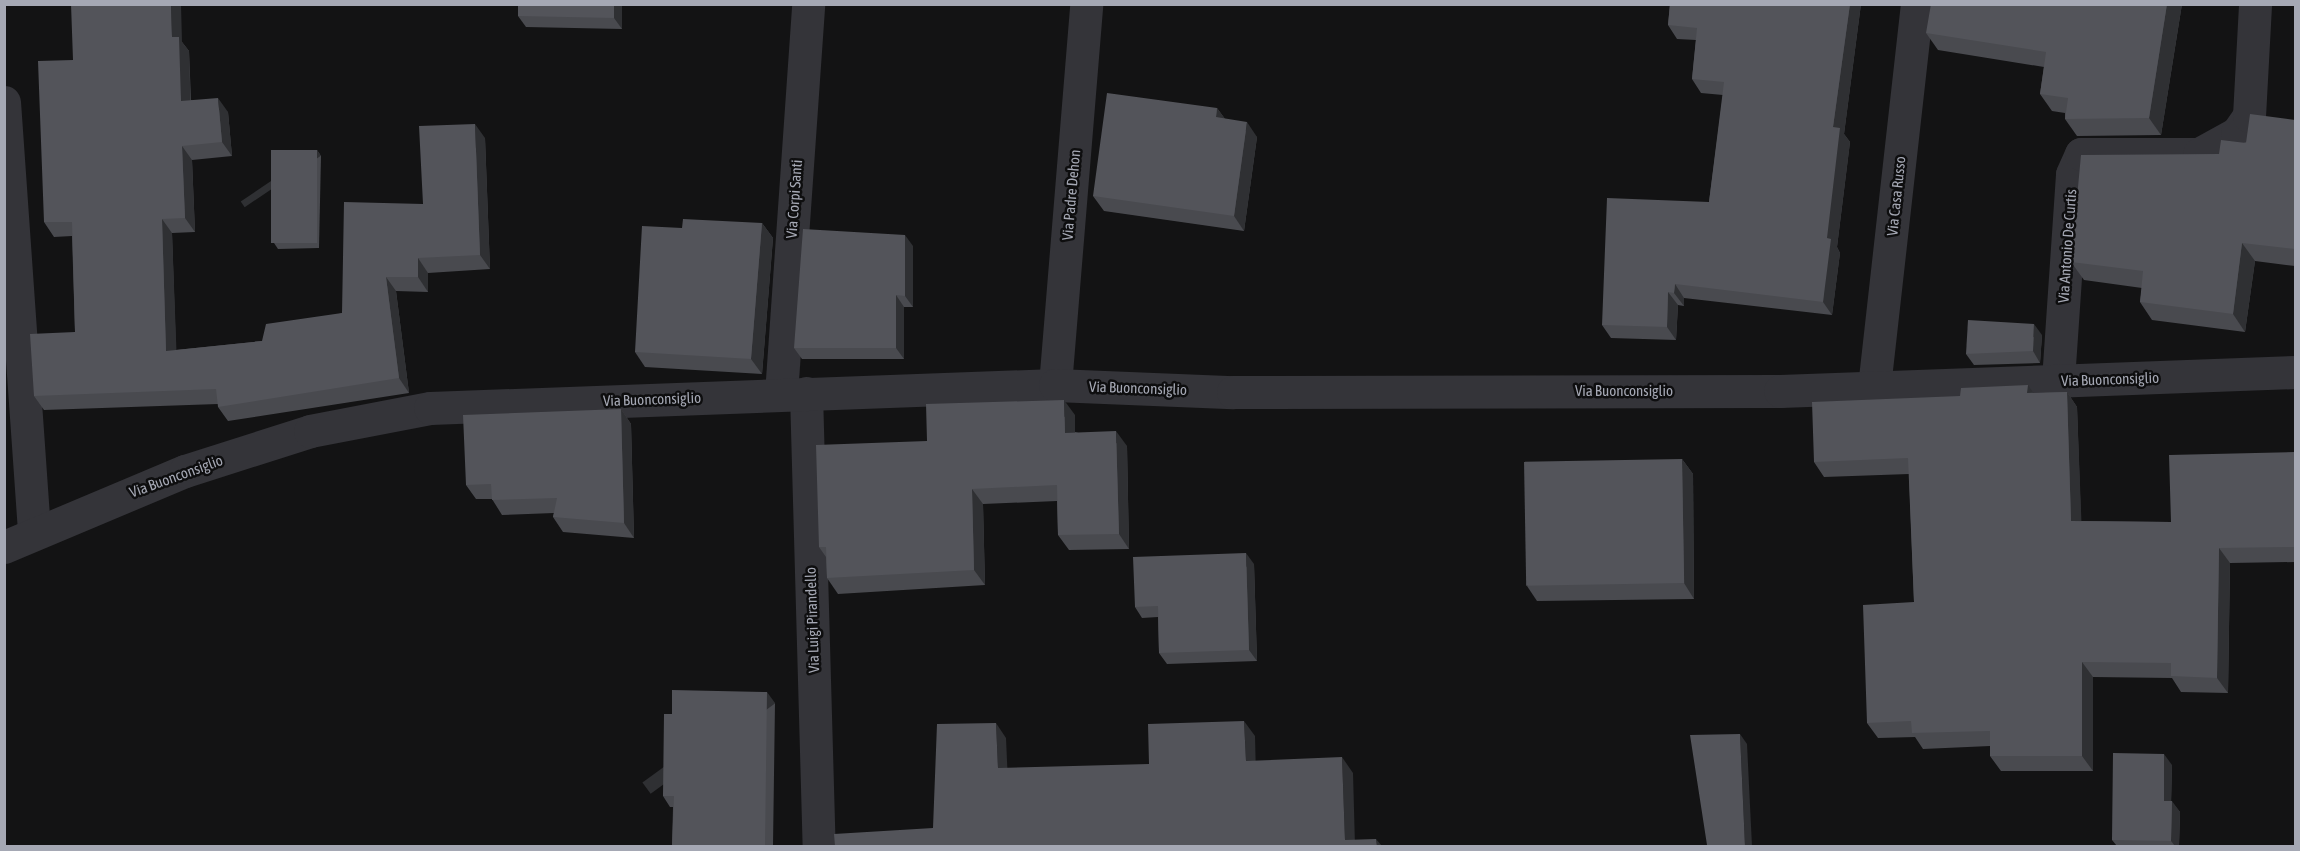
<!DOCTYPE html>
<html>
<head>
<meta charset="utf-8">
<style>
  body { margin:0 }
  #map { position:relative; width:2300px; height:851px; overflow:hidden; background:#131314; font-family:"Asap Condensed",sans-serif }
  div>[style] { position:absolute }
  .street>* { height:33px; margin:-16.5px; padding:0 16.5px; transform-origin:16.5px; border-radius:16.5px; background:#343439 }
  .wall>* { inset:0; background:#494a4f }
  .shaded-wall>* { inset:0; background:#2f3033; transform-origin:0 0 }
  .building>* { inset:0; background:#53545a; transform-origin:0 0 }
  span { translate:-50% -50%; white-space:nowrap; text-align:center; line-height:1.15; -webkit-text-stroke:5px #0e0e0f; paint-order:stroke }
  .street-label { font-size:15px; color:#a5a8b4 }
  .frame { position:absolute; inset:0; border:6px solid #a5a8b4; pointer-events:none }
</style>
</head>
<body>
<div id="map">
  <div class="street">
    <div style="left:4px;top:102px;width:430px;rotate:86deg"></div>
    <div style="left:2058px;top:380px;width:206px;rotate:-86.1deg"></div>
    <div style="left:2072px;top:174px;width:22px;rotate:-66deg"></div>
    <div style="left:2081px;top:154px;width:118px"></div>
    <div style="left:2199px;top:154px;width:43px;rotate:-28.9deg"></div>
    <div style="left:2237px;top:133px;width:21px;rotate:-55deg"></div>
    <div style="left:2249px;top:116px;width:112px;rotate:-86.9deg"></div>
    <div style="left:1055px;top:385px;width:382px;rotate:-85.3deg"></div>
    <div style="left:1874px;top:387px;width:385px;rotate:-83.6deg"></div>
    <div style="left:806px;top:393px;width:453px;rotate:88.4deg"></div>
    <div style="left:781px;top:394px;width:391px;rotate:-86deg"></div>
    <div style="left:4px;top:547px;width:196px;rotate:-22.8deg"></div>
    <div style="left:185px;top:471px;width:131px;rotate:-17.7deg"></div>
    <div style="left:310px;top:431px;width:122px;rotate:-10.9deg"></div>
    <div style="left:430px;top:408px;width:625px;rotate:-2.11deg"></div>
    <div style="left:1055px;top:385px;width:178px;rotate:2.3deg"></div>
    <div style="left:1233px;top:392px;width:547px;rotate:-0.1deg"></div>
    <div style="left:1780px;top:391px;width:516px;rotate:-2.11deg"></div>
  </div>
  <div class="wall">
    <div style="clip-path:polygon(518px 4px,622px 4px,622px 29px,526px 27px,518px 16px)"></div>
    <div style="clip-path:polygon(1670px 4px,1861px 4px,1844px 134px,1850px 142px,1837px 247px,1840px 253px,1832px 315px,1684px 298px,1684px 306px,1678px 305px,1676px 340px,1611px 338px,1602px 325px,1709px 202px,1723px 95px,1701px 93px,1692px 79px,1696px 40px,1677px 39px,1668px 25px)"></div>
    <div style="clip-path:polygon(2182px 4px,2161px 135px,2077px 136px,2065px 119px,2065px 113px,2052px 111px,2040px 94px,2044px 67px,1938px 50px,1926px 33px)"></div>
    <div style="clip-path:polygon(182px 42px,189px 51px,191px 100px,228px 112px,232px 156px,192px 160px,195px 232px,172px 233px,176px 350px,262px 341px,342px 313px,423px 204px,485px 138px,490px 269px,428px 273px,428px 292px,396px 291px,409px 393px,228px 421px,218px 407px,218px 404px,44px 410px,34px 396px,75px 332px,72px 236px,54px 237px,44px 222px,73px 60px)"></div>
    <div style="clip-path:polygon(1217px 108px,1225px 119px,1257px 137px,1244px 231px,1104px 211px,1093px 196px)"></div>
    <div style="clip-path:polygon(2295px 120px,2295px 266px,2255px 261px,2245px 332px,2152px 320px,2140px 302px,2142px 288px,2084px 280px,2071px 262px,2219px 154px)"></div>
    <div style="clip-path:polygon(317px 150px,321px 156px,319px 248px,278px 249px,274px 243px)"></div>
    <div style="clip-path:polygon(762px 223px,773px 238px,762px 374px,645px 367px,635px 352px)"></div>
    <div style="clip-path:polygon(913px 246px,913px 307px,904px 307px,904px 359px,802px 359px,794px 348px)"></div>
    <div style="clip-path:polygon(2042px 335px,2040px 363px,1974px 365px,1966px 354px)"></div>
    <div style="clip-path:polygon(2067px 392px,2077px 407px,2081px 521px,2171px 522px,2295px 452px,2295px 562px,2230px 563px,2228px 693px,2181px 692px,2172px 678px,2093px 677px,2093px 771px,2001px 771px,1990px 756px,1990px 746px,1923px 749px,1915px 737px,1878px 738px,1867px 723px,1914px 602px,1909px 474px,1824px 477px,1814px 462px,1960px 396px)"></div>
    <div style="clip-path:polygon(621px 409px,631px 424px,634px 538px,563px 532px,553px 517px,554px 513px,502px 515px,492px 499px,476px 499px,466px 485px)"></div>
    <div style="clip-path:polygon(1075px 415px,1075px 432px,1127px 446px,1129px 549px,1069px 550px,1058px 535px,1057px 501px,983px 504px,985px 585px,838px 594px,827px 578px,826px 557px,819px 547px,927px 441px)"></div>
    <div style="clip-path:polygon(1682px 459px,1693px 474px,1694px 599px,1537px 601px,1527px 586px)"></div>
    <div style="clip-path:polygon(1254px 564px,1257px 661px,1167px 664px,1159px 653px,1158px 617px,1142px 618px,1135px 607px)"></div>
    <div style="clip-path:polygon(775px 703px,773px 846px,672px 846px,673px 807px,670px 807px,663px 796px,672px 714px)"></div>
    <div style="clip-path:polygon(2172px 765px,2171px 801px,2180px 812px,2179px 846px,2117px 846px,2112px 840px)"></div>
  </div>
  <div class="shaded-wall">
    <div style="clip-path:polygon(171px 4px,181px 4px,182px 42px,189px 51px,191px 116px,181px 101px,172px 37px)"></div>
    <div style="clip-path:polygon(614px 4px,622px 4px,622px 29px,614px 18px)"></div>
    <div style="clip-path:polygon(1850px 4px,1861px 4px,1844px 134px,1850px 142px,1837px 247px,1840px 253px,1832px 315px,1823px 302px,1833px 127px)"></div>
    <div style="clip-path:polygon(2167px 4px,2182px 4px,2161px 135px,2149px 118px)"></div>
    <div style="clip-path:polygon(218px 98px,228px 112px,232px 156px,222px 142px)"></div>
    <div style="clip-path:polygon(1217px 108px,1228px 123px,1216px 117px)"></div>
    <div style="clip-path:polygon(1247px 122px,1257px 137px,1244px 231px,1234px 216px)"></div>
    <div style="clip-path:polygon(475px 124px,485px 138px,490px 269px,480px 255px)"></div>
    <div style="clip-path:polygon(182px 146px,192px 160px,195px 232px,185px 218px)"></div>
    <div style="left:317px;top:150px;width:7px;height:92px;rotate:56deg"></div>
    <div style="clip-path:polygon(162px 219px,172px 233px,177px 365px,166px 351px)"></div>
    <div style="clip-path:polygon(762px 223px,773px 238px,762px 374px,751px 359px)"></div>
    <div style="clip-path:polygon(905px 235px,913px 246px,913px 307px,905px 296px)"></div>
    <div style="clip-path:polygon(2242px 243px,2255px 261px,2245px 332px,2233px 314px)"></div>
    <div style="clip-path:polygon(418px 258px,428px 273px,428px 292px,418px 277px)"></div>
    <div style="clip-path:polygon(386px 277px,396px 291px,409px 393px,399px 378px)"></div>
    <div style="clip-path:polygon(1675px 284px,1684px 298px,1684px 306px,1674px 293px)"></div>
    <div style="clip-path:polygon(1668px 292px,1678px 305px,1676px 340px,1667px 327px)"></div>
    <div style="clip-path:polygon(896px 295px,904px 307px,904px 359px,896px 348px)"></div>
    <div style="clip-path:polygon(2034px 324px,2042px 335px,2040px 363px,2033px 351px)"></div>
    <div style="clip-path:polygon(2028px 385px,2038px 400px,2027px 393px)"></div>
    <div style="clip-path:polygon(2067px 392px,2077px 407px,2082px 536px,2071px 521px)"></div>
    <div style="clip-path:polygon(1064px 400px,1075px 415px,1075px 448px,1065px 433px)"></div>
    <div style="clip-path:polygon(621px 409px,631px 424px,634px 538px,624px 523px)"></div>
    <div style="clip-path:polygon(1116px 431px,1127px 446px,1129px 549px,1119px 534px)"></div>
    <div style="clip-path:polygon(1682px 459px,1693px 474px,1694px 599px,1684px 583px)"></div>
    <div style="clip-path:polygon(972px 489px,983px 504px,985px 585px,974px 570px)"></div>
    <div style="clip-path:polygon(2219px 548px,2230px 563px,2228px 693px,2217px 678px)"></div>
    <div style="clip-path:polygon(1246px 553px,1254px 564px,1257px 661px,1249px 650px)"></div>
    <div style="clip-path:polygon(2082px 662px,2093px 677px,2093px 771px,2082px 756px)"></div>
    <div style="left:767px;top:692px;width:14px;height:154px;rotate:54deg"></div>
    <div style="clip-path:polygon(1244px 721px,1255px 736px,1256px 776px,1246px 761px)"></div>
    <div style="clip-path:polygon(996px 723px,1006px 738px,1008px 783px,998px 768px)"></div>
    <div style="clip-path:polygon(1740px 734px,1747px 744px,1752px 846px,1745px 846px)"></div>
    <div style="clip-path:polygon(2164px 754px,2172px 765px,2171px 812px,2164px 801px)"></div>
    <div style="clip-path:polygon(1342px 757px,1353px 773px,1355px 846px,1345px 840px)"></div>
    <div style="clip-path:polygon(2172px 801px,2180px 812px,2179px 846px,2175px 846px,2171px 841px)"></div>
    <div style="clip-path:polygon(1376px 839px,1382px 846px,1377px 846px)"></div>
  </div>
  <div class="building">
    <div style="clip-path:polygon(71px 4px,171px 4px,172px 37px,179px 37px,181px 101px,218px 98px,222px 142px,182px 146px,185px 218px,162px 219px,166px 351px,262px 341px,266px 324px,342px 313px,344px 202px,423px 204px,419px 126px,475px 124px,480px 255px,418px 258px,418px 277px,386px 277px,399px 378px,218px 407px,216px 389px,34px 396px,30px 334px,75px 332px,72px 222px,44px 222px,38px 61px,73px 60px)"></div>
    <div style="clip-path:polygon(518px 4px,614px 4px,614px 18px,518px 16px)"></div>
    <div style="clip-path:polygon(1670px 4px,1850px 4px,1833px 127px,1840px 128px,1827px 238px,1831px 239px,1823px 302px,1675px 284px,1674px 293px,1668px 292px,1667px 327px,1602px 325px,1607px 198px,1709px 202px,1724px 82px,1692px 79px,1697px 28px,1668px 25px)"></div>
    <div style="clip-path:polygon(1931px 4px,2167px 4px,2149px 118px,2065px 119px,2068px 98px,2040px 94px,2046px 52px,1926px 33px)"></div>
    <div style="clip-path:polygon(1107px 93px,1217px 108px,1216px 117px,1247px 122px,1234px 216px,1093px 196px)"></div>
    <div style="clip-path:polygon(2250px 114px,2295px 120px,2295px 249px,2242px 243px,2233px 314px,2140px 302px,2143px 271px,2071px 262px,2081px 155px,2219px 154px,2221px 140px,2246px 143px)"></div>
    <div style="left:271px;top:150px;width:46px;height:93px"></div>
    <div style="clip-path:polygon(683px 219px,762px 223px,751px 359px,635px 352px,642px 226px,682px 228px)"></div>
    <div style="clip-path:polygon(803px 229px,905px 235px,905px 296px,896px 295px,896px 348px,794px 348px)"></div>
    <div style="clip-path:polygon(1968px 320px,2034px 324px,2033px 351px,1966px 354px)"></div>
    <div style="clip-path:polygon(2028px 385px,2027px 393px,2067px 392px,2071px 521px,2171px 522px,2169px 455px,2295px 452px,2295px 547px,2219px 548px,2217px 678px,2171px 676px,2171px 663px,2082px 662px,2082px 756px,1990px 756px,1990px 731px,1912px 733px,1911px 721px,1867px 723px,1863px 605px,1914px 602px,1908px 458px,1814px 462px,1812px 402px,1960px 396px,1961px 388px)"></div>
    <div style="clip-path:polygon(1064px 400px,1065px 433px,1116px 431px,1119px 534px,1058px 535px,1057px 485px,972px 489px,974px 570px,827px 578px,826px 547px,819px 547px,816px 445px,927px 441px,926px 404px)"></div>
    <div style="clip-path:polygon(621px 409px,624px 523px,553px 517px,557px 498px,492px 500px,491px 484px,466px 485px,463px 415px)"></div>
    <div style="left:1682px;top:459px;width:124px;height:158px;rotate:89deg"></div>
    <div style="clip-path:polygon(1246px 553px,1249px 650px,1159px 653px,1158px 606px,1135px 607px,1133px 557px)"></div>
    <div style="clip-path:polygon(672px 690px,767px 692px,765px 846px,672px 846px,674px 796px,663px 796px,664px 714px,672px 714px)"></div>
    <div style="clip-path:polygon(1244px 721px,1246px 761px,1342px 757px,1345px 840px,1376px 839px,1377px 846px,835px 846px,834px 834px,933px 828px,937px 724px,996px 723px,998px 768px,1149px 764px,1148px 724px)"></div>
    <div style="clip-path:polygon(1740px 734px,1745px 846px,1698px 846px,1707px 845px,1690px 735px)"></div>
    <div style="clip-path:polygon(2113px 753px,2164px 754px,2164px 801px,2172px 801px,2171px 841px,2112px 840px)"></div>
  </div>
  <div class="street-label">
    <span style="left:1071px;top:195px;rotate:-85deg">Via Padre Dehon</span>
    <span style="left:1896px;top:196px;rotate:-84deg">Via Casa Russo</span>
    <span style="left:794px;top:199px;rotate:-86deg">Via Corpi Santi</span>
    <span style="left:2067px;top:246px;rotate:-86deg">Via Antonio De Curtis</span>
    <span style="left:2110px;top:379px;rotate:-2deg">Via Buonconsiglio</span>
    <span style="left:1138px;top:388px;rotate:2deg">Via Buonconsiglio</span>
    <span style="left:1624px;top:391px">Via Buonconsiglio</span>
    <span style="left:652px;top:399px;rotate:-2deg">Via Buonconsiglio</span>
    <span style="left:176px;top:476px;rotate:-20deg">Via Buonconsiglio</span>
    <span style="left:812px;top:620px;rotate:-92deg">Via Luigi Pirandello</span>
  </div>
  <div class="frame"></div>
</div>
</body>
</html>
